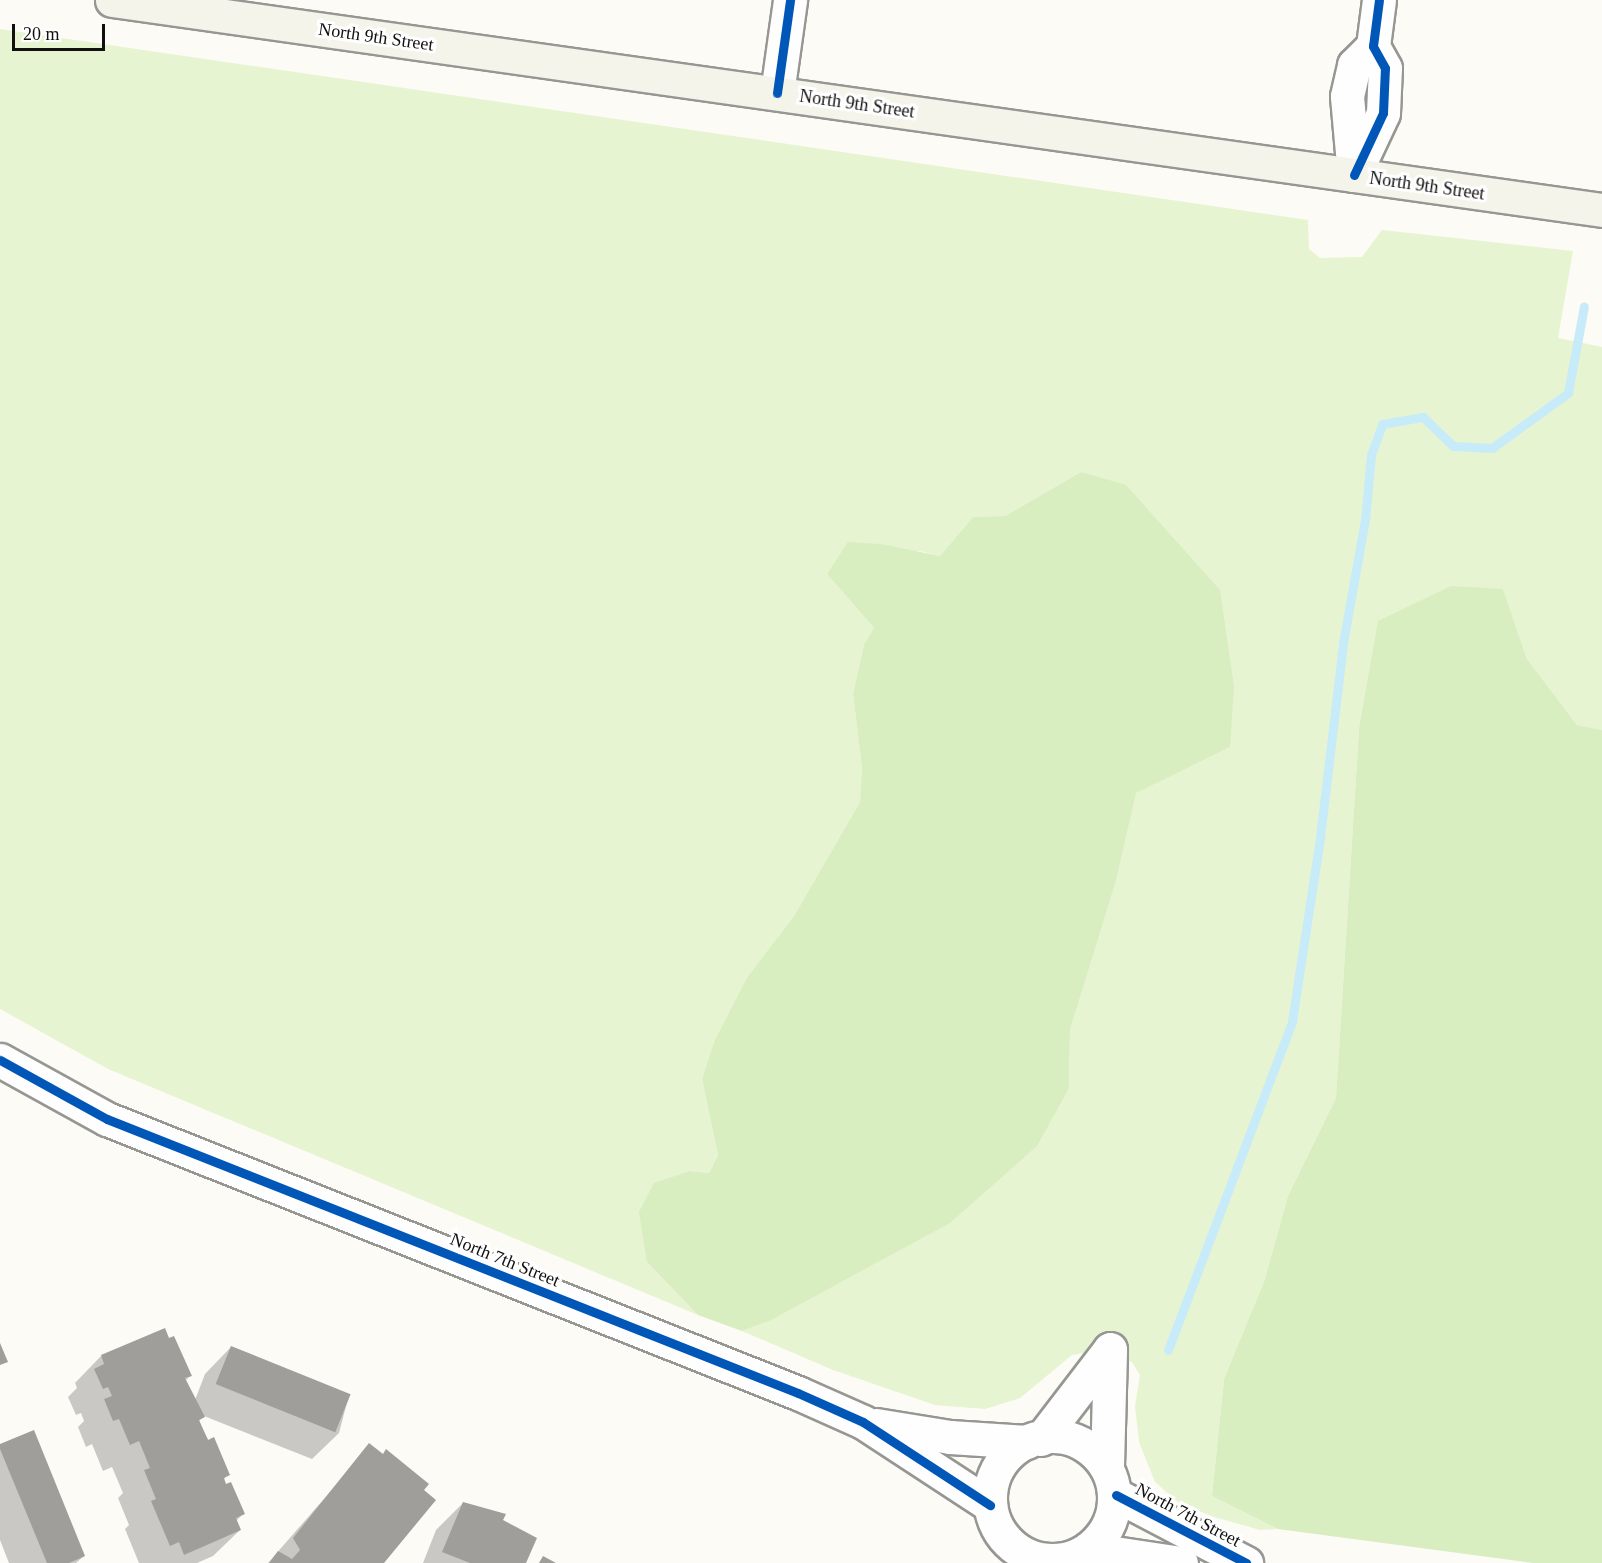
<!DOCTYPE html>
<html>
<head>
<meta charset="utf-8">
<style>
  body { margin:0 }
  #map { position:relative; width:1602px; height:1563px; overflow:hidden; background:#fcfbf5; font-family:"Times New Roman",serif }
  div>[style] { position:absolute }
  .green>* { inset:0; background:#e7f4d2 }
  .forest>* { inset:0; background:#d8edc0 }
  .shadow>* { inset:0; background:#0003 }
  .stream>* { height:9px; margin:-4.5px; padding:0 4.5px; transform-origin:4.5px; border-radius:4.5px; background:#c8ebfa }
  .building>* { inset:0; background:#a09e9a; transform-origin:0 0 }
  .roads { filter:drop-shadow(2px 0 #969693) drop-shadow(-2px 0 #969693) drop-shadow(0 2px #969693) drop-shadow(0 -2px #969693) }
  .street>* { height:33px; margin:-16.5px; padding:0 16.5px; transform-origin:16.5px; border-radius:16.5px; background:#fffefe }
  .street>.ring { margin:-16.5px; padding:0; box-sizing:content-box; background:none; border:33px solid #fffefe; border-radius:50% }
  .secondary>* { height:33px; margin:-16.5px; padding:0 16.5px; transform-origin:16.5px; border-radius:16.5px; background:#f5f4eb }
  .cycleway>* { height:9px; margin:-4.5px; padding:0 4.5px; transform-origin:4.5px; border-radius:4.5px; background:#0057b8 }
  span { translate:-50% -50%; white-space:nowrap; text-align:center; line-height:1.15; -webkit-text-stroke:6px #fff; paint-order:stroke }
  .street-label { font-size:18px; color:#101010 }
  .scale { position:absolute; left:12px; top:24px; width:93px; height:27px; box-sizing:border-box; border:3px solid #101010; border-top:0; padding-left:8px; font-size:18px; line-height:21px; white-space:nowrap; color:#101010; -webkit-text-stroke:4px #fff; paint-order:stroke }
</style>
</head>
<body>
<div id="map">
  <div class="green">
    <div style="clip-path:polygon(0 29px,1308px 220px,1309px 249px,1320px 258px,1362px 257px,1382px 230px,1573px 251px,1558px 338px,1602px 347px,1602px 730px,1577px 725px,1527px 659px,1503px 589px,1359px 729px,1336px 1098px,1288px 1196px,1264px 1282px,1224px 1379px,1212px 1496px,1278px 1529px,1260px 1530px,1214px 1517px,1179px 1503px,1155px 1482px,1139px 1442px,1135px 1406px,1140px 1375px,1132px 1362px,1102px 1350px,1072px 1355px,1020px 1398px,985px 1409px,935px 1405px,833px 1370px,742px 1331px,769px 1321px,1069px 1088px,1070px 1030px,1116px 881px,1136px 792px,1230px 747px,1081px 472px,1005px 516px,973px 517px,940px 556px,919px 551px,827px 574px,874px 628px,864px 646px,853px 694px,862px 768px,860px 802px,794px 916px,748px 976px,702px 1079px,718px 1155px,709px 1173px,690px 1171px,647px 1262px,698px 1315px,108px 1069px,0 1009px)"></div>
  </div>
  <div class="forest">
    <div style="clip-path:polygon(1081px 472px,1126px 485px,1220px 590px,1234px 687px,1230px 747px,1136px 793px,1116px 881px,1070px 1030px,1069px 1088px,1037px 1146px,950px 1223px,769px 1321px,742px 1331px,698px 1315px,647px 1262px,639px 1212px,654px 1183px,690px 1171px,709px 1173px,718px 1155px,702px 1079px,715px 1040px,748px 976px,794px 916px,860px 802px,862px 768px,853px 694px,864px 645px,874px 628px,827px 574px,848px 542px,881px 544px,940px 556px,973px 517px,1005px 516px)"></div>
    <div style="clip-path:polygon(1451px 586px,1503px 589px,1527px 659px,1577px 725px,1602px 730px,1602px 1563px,1533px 1563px,1278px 1529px,1212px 1496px,1224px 1379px,1264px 1282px,1288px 1196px,1336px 1098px,1359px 729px,1378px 621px)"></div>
  </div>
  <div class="shadow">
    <div style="clip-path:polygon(231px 1347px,349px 1395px,339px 1433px,312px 1459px,204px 1416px,198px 1422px,228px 1474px,223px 1480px,243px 1514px,236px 1521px,240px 1530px,213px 1556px,197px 1563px,139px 1563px,125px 1529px,129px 1525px,118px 1498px,123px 1493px,112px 1467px,103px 1471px,92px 1444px,86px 1447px,78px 1427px,84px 1421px,81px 1413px,76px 1415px,68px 1397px,77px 1388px,75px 1383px,101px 1356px,190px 1376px,185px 1381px,195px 1400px,205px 1374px)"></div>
    <div style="clip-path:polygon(0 1445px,84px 1556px,76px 1563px,9px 1563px,0 1540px)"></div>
    <div style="clip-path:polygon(370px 1446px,422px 1491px,382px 1563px,268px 1563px)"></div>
    <div style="clip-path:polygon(463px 1503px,501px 1521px,525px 1563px,423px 1563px,436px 1530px)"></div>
  </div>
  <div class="stream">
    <div style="left:1168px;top:1350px;width:352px;rotate:-69.3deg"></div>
    <div style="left:1292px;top:1021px;width:186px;rotate:-81.3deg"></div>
    <div style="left:1320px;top:837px;width:195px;rotate:-83.2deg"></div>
    <div style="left:1343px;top:643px;width:125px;rotate:-79.9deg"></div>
    <div style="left:1365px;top:520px;width:65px;rotate:-84.7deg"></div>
    <div style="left:1371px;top:455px;width:33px;rotate:-70deg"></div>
    <div style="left:1382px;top:424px;width:42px;rotate:-9.7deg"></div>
    <div style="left:1423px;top:417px;width:42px;rotate:44deg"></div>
    <div style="left:1453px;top:446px;width:39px;rotate:3deg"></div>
    <div style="left:1492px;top:448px;width:94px;rotate:-35.9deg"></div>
    <div style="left:1568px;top:393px;width:88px;rotate:-79.6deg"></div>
  </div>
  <div class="building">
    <div style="clip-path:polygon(165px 1328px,169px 1338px,174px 1336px,192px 1376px,185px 1378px,205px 1417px,199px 1420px,208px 1440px,214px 1437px,230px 1475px,224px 1478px,226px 1484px,231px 1482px,245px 1514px,236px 1518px,241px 1530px,184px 1555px,179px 1542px,170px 1546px,151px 1501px,156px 1499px,144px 1470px,150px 1468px,139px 1441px,130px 1445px,119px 1419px,113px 1421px,104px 1399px,112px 1396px,108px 1387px,103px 1389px,94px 1369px,104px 1364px,101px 1355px)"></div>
    <div style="clip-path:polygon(0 1343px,8px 1362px,0 1365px)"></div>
    <div style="left:231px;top:1346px;width:129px;height:41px;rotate:22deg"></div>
    <div style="clip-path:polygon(34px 1430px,85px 1556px,69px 1563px,47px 1563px,0 1449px,0 1444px)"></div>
    <div style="clip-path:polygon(369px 1443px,383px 1454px,386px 1449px,429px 1484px,424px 1490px,436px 1500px,384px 1563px,269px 1563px,278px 1551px,292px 1559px,300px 1550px,293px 1538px)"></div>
    <div style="clip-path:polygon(463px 1502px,506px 1514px,503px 1520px,537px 1538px,526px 1563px,470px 1563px,442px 1552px)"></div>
    <div style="clip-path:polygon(543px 1556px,556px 1563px,539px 1563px)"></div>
  </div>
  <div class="roads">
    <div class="street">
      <div style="left:777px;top:93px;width:94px;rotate:-82deg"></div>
      <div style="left:1354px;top:175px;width:68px;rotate:-64.9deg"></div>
      <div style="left:1383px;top:113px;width:45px;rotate:-87.5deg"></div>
      <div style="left:1385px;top:68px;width:25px;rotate:-119deg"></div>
      <div style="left:1373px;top:46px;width:46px;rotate:-82.6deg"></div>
      <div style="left:1354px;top:175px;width:79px;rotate:-95.1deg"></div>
      <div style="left:1347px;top:96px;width:32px;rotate:-77deg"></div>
      <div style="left:1354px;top:65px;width:27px;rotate:-45deg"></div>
      <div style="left:0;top:1060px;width:122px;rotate:28.9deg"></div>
      <div style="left:107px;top:1119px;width:743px;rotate:21.63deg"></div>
      <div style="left:798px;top:1393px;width:71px;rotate:24deg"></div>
      <div style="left:863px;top:1422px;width:152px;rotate:33.2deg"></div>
      <div style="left:876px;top:1425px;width:75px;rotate:9.2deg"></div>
      <div style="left:950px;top:1437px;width:77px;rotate:3.7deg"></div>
      <div class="ring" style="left:990px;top:1436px;width:91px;height:91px"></div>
      <div style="left:1041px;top:1439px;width:113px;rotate:-52.5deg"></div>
      <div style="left:1107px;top:1466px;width:117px;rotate:-88.5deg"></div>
      <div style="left:1116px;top:1495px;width:147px;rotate:27.6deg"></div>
      <div style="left:1088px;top:1549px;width:94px;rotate:8.6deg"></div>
    </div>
    <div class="secondary">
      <div style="left:112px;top:0;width:1505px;rotate:8.02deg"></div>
    </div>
  </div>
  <div class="cycleway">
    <div style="left:777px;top:93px;width:94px;rotate:-82deg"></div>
    <div style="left:1354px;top:175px;width:68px;rotate:-64.9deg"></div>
    <div style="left:1383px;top:113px;width:45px;rotate:-87.5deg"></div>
    <div style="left:1385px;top:68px;width:25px;rotate:-119deg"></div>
    <div style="left:1373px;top:46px;width:46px;rotate:-82.6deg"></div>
    <div style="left:0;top:1060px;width:122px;rotate:28.9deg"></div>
    <div style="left:107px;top:1119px;width:743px;rotate:21.63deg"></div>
    <div style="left:798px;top:1393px;width:71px;rotate:24deg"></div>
    <div style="left:863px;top:1422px;width:152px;rotate:33.2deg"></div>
    <div style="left:1116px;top:1495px;width:147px;rotate:27.6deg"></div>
  </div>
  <div class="street-label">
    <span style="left:376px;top:37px;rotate:8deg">North 9th Street</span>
    <span style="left:857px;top:104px;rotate:8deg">North 9th Street</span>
    <span style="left:1427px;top:186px;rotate:8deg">North 9th Street</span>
    <span style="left:505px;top:1260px;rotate:22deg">North 7th Street</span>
    <span style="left:1188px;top:1515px;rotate:28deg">North 7th Street</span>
  </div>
  <div class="scale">20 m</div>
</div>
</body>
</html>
